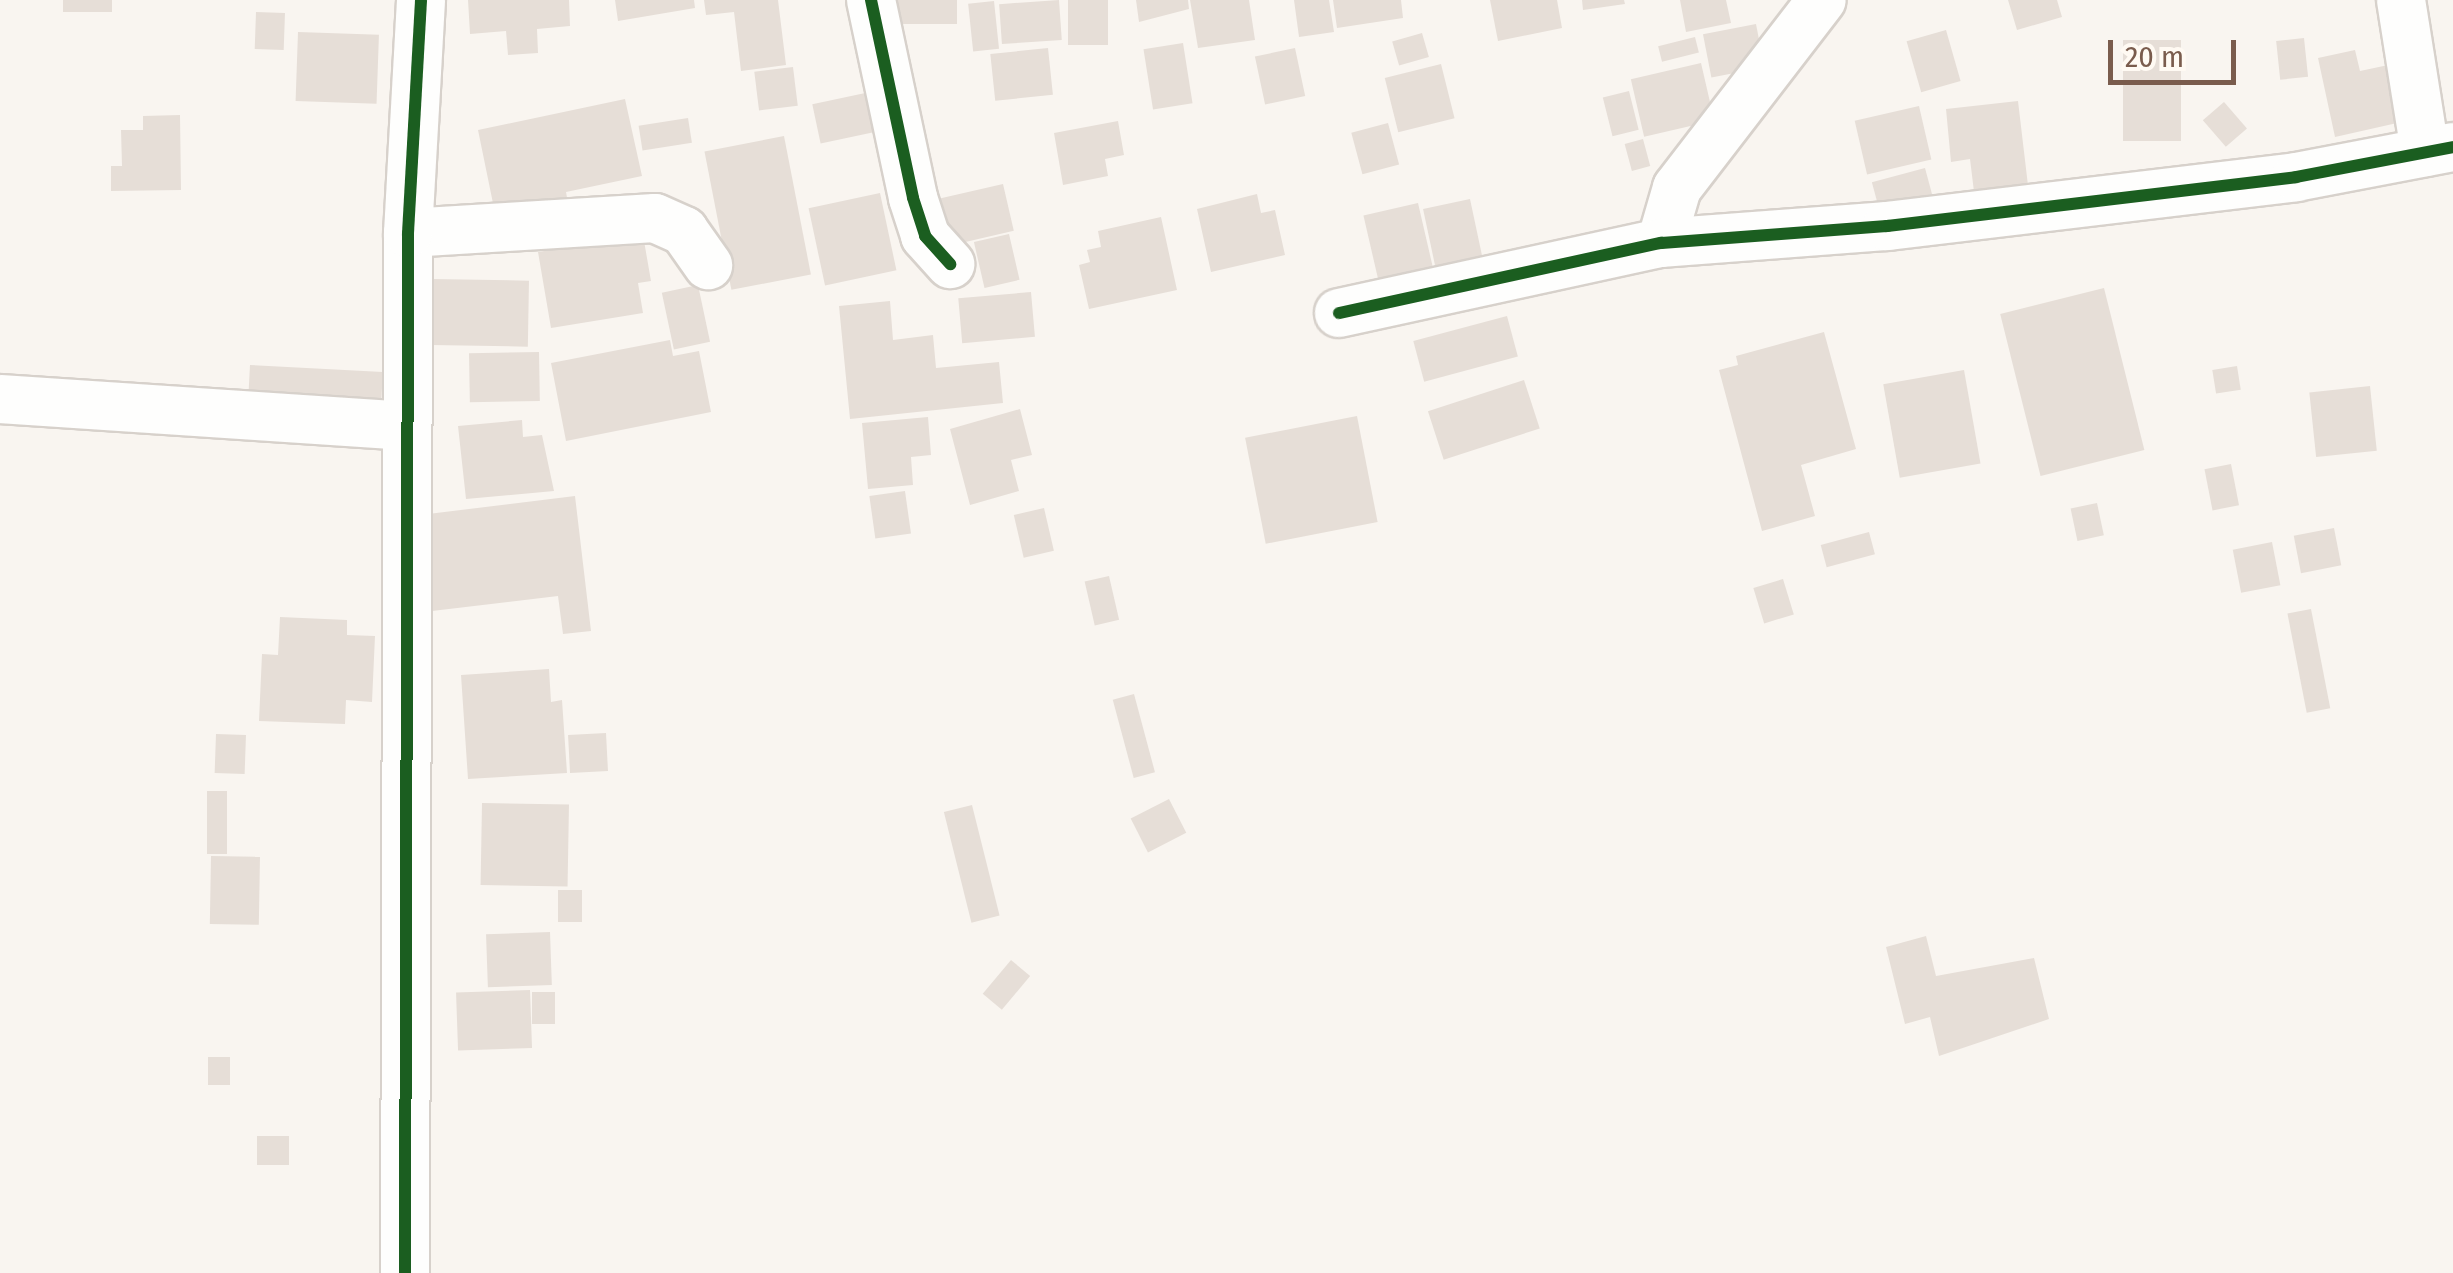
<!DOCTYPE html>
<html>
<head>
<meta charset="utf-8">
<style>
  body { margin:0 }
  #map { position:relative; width:2453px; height:1273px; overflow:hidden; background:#f9f5f0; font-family:"Fira Sans Condensed",sans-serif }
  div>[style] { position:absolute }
  .building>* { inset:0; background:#e6ded7; transform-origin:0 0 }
  .roads { filter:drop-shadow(2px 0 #d7d1cb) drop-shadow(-2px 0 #d7d1cb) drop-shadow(0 2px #d7d1cb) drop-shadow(0 -2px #d7d1cb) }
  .minor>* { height:48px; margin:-24px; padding:0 24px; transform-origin:24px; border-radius:24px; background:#fefefd }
  .cycleway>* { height:12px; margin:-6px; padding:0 6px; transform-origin:6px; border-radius:6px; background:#1b5e20 }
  span { translate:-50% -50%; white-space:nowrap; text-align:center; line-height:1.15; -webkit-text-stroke:8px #fffaf3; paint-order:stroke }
  .scale { position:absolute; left:2108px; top:40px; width:128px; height:45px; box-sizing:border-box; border:5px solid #7a5c4d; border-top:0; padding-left:12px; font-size:30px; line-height:35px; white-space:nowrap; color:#7a5c4d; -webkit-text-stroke:8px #fffaf3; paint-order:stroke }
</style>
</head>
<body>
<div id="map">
  <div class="building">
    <div style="left:63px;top:0;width:49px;height:12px"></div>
    <div style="clip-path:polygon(468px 0,569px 0,570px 26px,537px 29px,538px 53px,508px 55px,506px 31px,470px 34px)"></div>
    <div style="clip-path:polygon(615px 0,694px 0,695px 8px,618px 21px)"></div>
    <div style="clip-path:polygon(704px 0,778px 0,786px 65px,741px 71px,734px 12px,706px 15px)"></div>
    <div style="left:883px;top:0;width:74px;height:24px"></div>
    <div style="left:1059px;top:0;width:40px;height:60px;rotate:86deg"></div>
    <div style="left:1068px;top:0;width:40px;height:45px"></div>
    <div style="clip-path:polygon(1136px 0,1188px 0,1189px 9px,1139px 22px)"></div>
    <div style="clip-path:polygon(1190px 0,1249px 0,1255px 40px,1198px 48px)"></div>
    <div style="clip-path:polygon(1294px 0,1329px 0,1334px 32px,1299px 37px)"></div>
    <div style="clip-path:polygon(1333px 0,1401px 0,1403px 18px,1337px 28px)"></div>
    <div style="clip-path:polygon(1490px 0,1557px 0,1562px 28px,1498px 41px)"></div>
    <div style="clip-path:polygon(1582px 0,1624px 0,1625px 4px,1583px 10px)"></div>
    <div style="clip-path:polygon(1680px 0,1726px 0,1731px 23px,1686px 32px)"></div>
    <div style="clip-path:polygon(2008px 0,2057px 0,2062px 17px,2017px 30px)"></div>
    <div style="left:994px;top:1px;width:48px;height:26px;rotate:84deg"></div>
    <div style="left:256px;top:12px;width:29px;height:37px;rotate:2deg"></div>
    <div style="left:1756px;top:24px;width:44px;height:54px;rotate:79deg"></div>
    <div style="left:1946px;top:30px;width:53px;height:41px;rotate:74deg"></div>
    <div style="left:298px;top:32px;width:81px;height:69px;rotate:2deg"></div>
    <div style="left:1422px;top:33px;width:25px;height:31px;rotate:74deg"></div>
    <div style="left:1695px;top:37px;width:16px;height:38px;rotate:76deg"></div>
    <div style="left:2304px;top:38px;width:39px;height:28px;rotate:84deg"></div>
    <div style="left:2181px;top:40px;width:101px;height:58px;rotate:90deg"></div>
    <div style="left:1183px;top:43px;width:61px;height:40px;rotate:81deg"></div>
    <div style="left:1048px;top:48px;width:47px;height:58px;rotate:84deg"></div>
    <div style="left:1295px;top:48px;width:49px;height:41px;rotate:78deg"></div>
    <div style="clip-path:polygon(2355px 50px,2360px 71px,2393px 64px,2406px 121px,2335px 137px,2318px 58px)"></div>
    <div style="left:1701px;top:63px;width:59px;height:72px;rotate:77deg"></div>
    <div style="left:1441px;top:64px;width:56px;height:58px;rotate:76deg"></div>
    <div style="left:793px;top:67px;width:39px;height:39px;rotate:83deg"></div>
    <div style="left:1629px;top:91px;width:40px;height:27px;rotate:76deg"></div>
    <div style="left:870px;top:92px;width:40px;height:59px;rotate:78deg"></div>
    <div style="clip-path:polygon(625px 99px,642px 176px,566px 192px,568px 203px,496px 218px,478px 130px)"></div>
    <div style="clip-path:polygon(2018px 101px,2029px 194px,1975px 200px,1970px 159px,1951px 162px,1946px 109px)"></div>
    <div style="left:2224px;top:102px;width:35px;height:28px;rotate:49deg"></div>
    <div style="left:1919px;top:106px;width:55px;height:66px;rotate:77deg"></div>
    <div style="clip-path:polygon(180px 115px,181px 190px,111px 191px,111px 166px,122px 166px,121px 130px,143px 130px,143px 116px)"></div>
    <div style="left:688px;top:118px;width:25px;height:50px;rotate:81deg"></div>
    <div style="clip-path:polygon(1118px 121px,1124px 155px,1105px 159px,1108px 176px,1063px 185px,1054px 133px)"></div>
    <div style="left:1388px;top:123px;width:43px;height:38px;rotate:75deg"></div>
    <div style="left:784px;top:136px;width:141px;height:81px;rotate:79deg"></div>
    <div style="left:1643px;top:139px;width:28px;height:19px;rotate:75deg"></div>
    <div style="left:1925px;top:168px;width:27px;height:55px;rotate:75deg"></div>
    <div style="left:1003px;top:184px;width:48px;height:75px;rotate:77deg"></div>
    <div style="left:880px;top:193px;width:79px;height:73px;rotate:78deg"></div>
    <div style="clip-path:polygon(1257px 194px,1261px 213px,1275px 210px,1285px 255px,1211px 272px,1197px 209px)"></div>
    <div style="left:1470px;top:199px;width:61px;height:48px;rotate:78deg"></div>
    <div style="left:1418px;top:203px;width:78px;height:56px;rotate:77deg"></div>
    <div style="clip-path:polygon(1161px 217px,1177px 290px,1089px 309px,1079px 265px,1090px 262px,1087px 250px,1101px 247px,1098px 231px)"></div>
    <div style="left:1009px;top:234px;width:47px;height:36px;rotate:77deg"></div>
    <div style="clip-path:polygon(643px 235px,651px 281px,638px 283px,643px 313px,551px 328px,538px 252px)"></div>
    <div style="left:432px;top:279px;width:97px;height:66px;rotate:1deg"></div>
    <div style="left:698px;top:285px;width:58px;height:37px;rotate:78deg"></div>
    <div style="left:2104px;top:288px;width:167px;height:107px;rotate:76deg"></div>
    <div style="left:1031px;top:292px;width:45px;height:73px;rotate:85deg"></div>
    <div style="clip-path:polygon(890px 301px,893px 340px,933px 335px,936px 368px,999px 362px,1003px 403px,850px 419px,839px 306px)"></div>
    <div style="left:1507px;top:316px;width:42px;height:97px;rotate:75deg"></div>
    <div style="clip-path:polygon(1824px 332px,1856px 449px,1801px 465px,1815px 516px,1762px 531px,1719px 370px,1738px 365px,1736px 356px)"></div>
    <div style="clip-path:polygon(670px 340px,673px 356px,699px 351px,711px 412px,566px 441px,551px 363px)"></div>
    <div style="left:539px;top:352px;width:49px;height:70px;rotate:89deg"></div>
    <div style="left:250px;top:365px;width:133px;height:28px;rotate:3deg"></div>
    <div style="left:2237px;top:366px;width:24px;height:25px;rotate:81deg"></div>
    <div style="left:1964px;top:370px;width:95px;height:82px;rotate:80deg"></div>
    <div style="left:1524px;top:380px;width:51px;height:101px;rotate:72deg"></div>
    <div style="left:2370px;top:386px;width:65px;height:61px;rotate:84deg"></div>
    <div style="clip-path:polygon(1020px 409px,1032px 455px,1011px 460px,1019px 491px,970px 505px,950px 429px)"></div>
    <div style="left:1357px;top:416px;width:108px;height:114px;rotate:79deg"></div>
    <div style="clip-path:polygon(928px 417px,931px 455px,911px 457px,913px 485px,868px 489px,862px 423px)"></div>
    <div style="clip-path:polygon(522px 420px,523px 437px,542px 435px,554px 491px,466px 499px,458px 426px)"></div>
    <div style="left:2231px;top:464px;width:42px;height:27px;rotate:79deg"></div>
    <div style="left:905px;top:491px;width:43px;height:36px;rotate:82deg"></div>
    <div style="clip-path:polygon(575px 496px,591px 631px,563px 634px,558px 596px,432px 611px,420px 515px)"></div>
    <div style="left:2097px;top:503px;width:33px;height:27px;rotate:78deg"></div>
    <div style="left:1044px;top:508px;width:44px;height:31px;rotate:77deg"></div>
    <div style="left:2334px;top:528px;width:38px;height:41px;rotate:79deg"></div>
    <div style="left:1869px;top:532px;width:23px;height:50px;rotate:75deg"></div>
    <div style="left:2272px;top:542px;width:44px;height:40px;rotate:79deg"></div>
    <div style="left:1109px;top:576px;width:45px;height:25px;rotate:77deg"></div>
    <div style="left:1783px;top:579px;width:37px;height:31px;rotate:73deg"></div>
    <div style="left:2311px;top:609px;width:101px;height:24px;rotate:79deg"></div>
    <div style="clip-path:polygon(280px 617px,347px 620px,347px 635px,375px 636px,372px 702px,346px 700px,345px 724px,259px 721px,262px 654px,278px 655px)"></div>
    <div style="clip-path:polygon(549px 669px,551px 702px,562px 700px,567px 773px,468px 779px,461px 675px)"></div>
    <div style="left:1134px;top:694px;width:81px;height:22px;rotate:75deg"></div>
    <div style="left:606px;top:733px;width:38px;height:38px;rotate:87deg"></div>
    <div style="left:216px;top:734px;width:30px;height:39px;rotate:2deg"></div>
    <div style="left:207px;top:791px;width:20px;height:63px"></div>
    <div style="left:1169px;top:799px;width:38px;height:43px;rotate:63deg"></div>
    <div style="left:482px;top:803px;width:87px;height:82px;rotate:1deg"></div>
    <div style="left:972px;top:805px;width:114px;height:29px;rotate:76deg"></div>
    <div style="left:211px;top:856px;width:49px;height:68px;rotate:1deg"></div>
    <div style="left:558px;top:890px;width:24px;height:32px"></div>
    <div style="left:550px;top:932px;width:53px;height:64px;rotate:88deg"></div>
    <div style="clip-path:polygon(1926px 936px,1936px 976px,2034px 958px,2049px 1019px,1939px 1056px,1930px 1017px,1905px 1024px,1886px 947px)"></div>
    <div style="left:1011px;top:960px;width:25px;height:44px;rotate:40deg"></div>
    <div style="left:530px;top:990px;width:58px;height:74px;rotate:88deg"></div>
    <div style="left:532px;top:992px;width:23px;height:32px"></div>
    <div style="left:208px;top:1057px;width:22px;height:28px"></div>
    <div style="left:257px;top:1136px;width:32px;height:29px"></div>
  </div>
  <div class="roads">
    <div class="minor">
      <div style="left:871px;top:0;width:202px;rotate:78deg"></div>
      <div style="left:913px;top:198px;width:40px;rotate:72deg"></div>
      <div style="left:925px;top:236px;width:38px;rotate:48deg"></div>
      <div style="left:2401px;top:0;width:154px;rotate:81deg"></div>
      <div style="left:408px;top:233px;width:247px;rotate:-3.5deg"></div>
      <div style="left:655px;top:218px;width:32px;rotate:24deg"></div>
      <div style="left:684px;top:231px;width:42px;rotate:54.8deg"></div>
      <div style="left:1661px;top:243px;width:57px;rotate:-73.8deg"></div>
      <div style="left:1677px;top:188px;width:237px;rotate:-52.4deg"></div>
      <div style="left:1339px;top:313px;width:330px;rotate:-12.3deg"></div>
      <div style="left:1661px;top:243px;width:227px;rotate:-4.3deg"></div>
      <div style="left:1887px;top:226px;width:412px;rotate:-6.8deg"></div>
      <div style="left:2296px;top:177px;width:160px;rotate:-10.8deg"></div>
      <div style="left:0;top:399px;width:407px;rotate:3.8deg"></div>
      <div style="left:405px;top:1273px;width:1040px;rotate:-89.83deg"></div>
      <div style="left:408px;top:233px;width:233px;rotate:-86.8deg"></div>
    </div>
  </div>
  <div class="cycleway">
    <div style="left:871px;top:0;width:202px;rotate:78deg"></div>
    <div style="left:913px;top:198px;width:40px;rotate:72deg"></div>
    <div style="left:925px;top:236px;width:38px;rotate:48deg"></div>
    <div style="left:1339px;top:313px;width:330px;rotate:-12.3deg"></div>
    <div style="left:1661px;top:243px;width:227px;rotate:-4.3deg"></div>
    <div style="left:1887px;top:226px;width:412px;rotate:-6.8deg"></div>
    <div style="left:2296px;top:177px;width:160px;rotate:-10.8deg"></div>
    <div style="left:405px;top:1273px;width:1040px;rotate:-89.83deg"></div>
    <div style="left:408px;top:233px;width:233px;rotate:-86.8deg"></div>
  </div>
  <div class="scale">20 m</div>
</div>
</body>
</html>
